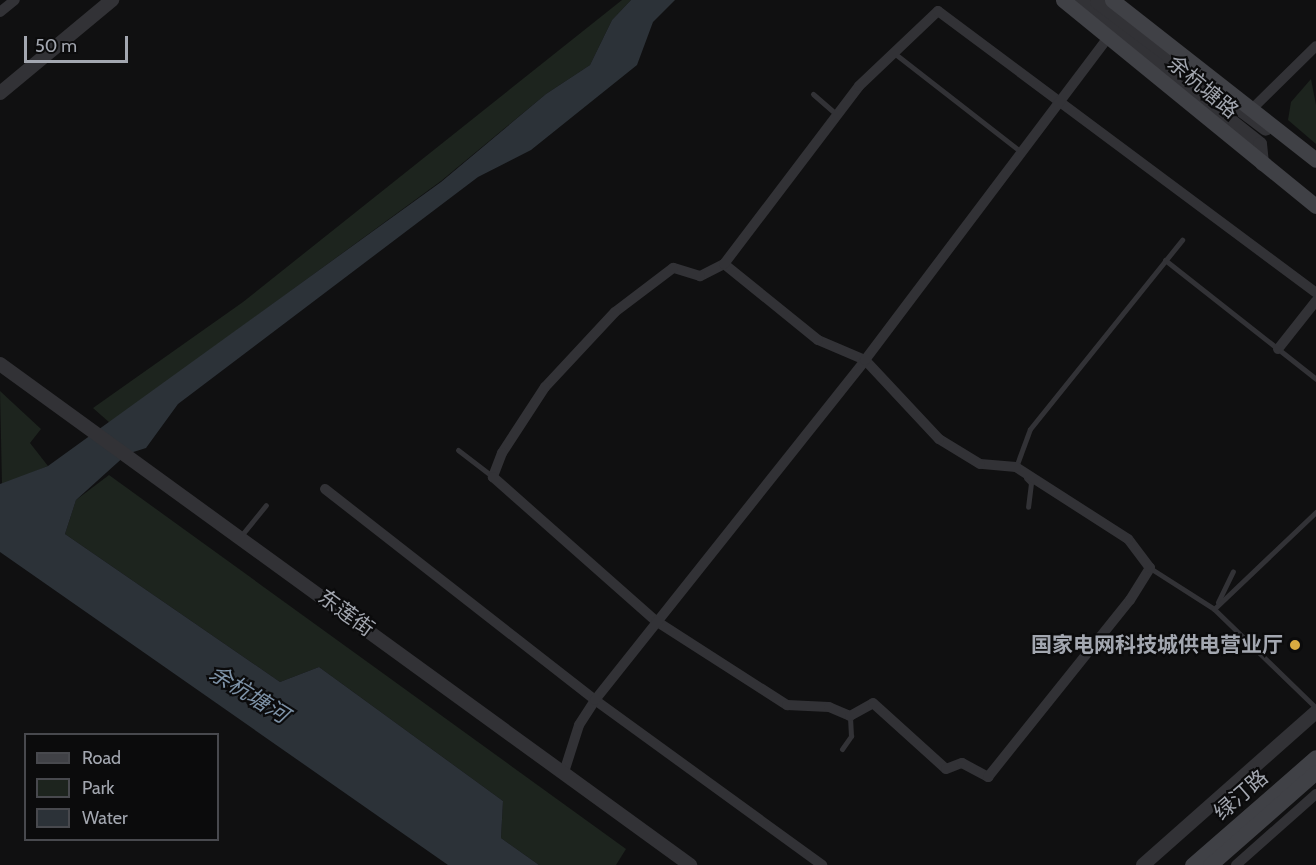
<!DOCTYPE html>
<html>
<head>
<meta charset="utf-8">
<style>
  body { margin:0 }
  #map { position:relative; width:1316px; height:865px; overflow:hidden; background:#101011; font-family:Cabin,"Noto Sans SC",sans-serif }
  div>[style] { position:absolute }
  .green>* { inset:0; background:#1d241e }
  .water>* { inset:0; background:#2c3238 }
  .service>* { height:5px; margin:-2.5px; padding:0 2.5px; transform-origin:2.5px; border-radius:2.5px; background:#323236 }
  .minor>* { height:10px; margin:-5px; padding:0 5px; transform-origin:5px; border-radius:5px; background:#323236 }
  .tertiary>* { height:14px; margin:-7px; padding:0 7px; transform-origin:7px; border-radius:7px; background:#323236 }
  .secondary>* { height:15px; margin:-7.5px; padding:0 7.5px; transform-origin:7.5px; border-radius:7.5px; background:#404146 }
  .dots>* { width:16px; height:16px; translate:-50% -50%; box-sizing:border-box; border:3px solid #0b0b0c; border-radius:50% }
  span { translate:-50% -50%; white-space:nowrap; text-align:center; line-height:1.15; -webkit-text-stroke:4.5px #0b0b0c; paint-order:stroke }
  .street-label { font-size:21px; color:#a3a7b0 }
  .poi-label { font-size:21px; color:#a3a7b0; font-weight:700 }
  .right { translate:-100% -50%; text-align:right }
  .water-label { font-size:22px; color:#7e93a8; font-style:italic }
  .legend { position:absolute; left:24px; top:733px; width:195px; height:108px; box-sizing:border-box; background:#0b0b0c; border:2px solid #48494e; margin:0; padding:8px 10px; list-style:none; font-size:18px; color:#a3a7b0 }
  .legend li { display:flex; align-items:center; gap:12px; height:30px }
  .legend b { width:30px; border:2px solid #48494e }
  .scale { position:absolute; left:24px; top:36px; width:104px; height:27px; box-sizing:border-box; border:3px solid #a3a7b0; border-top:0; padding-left:8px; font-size:18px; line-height:21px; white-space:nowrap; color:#a3a7b0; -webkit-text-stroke:4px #0b0b0c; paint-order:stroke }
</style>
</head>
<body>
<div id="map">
  <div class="green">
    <div style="clip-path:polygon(622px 0,631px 0,612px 20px,590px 65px,546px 94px,441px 181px,110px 423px,93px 408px,243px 302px)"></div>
    <div style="clip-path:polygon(1311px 79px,1316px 105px,1316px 144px,1288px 120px,1291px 102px)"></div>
    <div style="clip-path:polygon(0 391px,41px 429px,30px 443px,48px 466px,2px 485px)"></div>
    <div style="clip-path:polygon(109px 475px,626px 849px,616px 865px,539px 865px,501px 838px,503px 801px,319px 667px,280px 682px,65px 534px,76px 500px)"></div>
  </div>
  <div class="water">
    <div style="clip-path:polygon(631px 0,675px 0,653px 22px,637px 65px,531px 150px,478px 177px,178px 404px,146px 448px,127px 454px,76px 500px,65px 534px,280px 682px,319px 667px,503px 801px,501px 838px,539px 865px,448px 865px,0 552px,0 484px,48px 466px,441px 182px,546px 94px,590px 65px,612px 20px)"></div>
  </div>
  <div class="service">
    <div style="left:894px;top:53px;width:161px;rotate:37.9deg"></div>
    <div style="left:813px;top:94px;width:32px;rotate:41deg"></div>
    <div style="left:1165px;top:260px;width:192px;rotate:38.2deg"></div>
    <div style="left:458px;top:450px;width:44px;rotate:37.6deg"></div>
    <div style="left:1016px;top:467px;width:40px;rotate:-69.8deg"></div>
    <div style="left:1030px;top:429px;width:243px;rotate:-51.2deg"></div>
    <div style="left:1026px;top:478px;width:7px;rotate:45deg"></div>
    <div style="left:1031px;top:483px;width:24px;rotate:97deg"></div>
    <div style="left:240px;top:537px;width:41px;rotate:-50.9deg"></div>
    <div style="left:1150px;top:568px;width:76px;rotate:32.6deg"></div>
    <div style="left:1214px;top:609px;width:142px;rotate:44.1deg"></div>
    <div style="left:1218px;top:602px;width:34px;rotate:-64deg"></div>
    <div style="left:1214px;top:609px;width:141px;rotate:-43.6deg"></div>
    <div style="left:842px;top:749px;width:16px;rotate:-55deg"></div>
    <div style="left:851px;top:736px;width:20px;rotate:-93deg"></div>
  </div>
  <div class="minor">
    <div style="left:0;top:12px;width:19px;rotate:-39deg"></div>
    <div style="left:1253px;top:108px;width:88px;rotate:-44.5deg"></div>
    <div style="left:724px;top:264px;width:27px;rotate:153deg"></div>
    <div style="left:700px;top:276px;width:28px;rotate:-163deg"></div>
    <div style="left:673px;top:268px;width:73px;rotate:142.8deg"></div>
    <div style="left:615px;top:312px;width:103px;rotate:133deg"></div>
    <div style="left:545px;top:387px;width:79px;rotate:123.1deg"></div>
    <div style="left:502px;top:453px;width:26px;rotate:111deg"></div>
    <div style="left:493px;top:477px;width:217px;rotate:41.5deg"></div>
    <div style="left:656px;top:621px;width:156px;rotate:32.7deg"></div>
    <div style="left:787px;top:705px;width:42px;rotate:2.7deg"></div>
    <div style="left:829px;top:707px;width:23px;rotate:23deg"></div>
    <div style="left:850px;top:716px;width:26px;rotate:-29deg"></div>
    <div style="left:873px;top:703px;width:98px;rotate:42.1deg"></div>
    <div style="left:946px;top:769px;width:17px;rotate:-21deg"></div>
    <div style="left:962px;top:763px;width:30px;rotate:28deg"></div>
    <div style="left:988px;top:777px;width:227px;rotate:-51.3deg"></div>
    <div style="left:1130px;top:600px;width:38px;rotate:-58deg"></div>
    <div style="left:1150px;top:568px;width:36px;rotate:-127deg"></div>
    <div style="left:1128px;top:539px;width:133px;rotate:-147.3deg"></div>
    <div style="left:1016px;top:467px;width:36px;rotate:-175deg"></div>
    <div style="left:980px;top:464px;width:48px;rotate:-148.6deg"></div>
    <div style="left:939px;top:439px;width:108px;rotate:-133.1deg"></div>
    <div style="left:865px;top:360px;width:51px;rotate:-156.9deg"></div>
    <div style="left:818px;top:340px;width:121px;rotate:-141deg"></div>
    <div style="left:724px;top:264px;width:223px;rotate:-52.8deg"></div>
    <div style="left:859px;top:86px;width:109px;rotate:-43.5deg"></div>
    <div style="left:938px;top:11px;width:472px;rotate:36.7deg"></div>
    <div style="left:1278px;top:349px;width:61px;rotate:-51.6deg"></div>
    <div style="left:325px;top:489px;width:343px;rotate:38deg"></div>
    <div style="left:595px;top:700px;width:281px;rotate:36deg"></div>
    <div style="left:565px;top:769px;width:46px;rotate:-72.3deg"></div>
    <div style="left:579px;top:725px;width:30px;rotate:-57deg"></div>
    <div style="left:595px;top:700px;width:434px;rotate:-51.5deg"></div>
    <div style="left:865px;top:360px;width:406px;rotate:-53deg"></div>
    <div style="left:1236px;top:865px;width:107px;rotate:-41.6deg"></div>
  </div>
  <div class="tertiary">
    <div style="left:1079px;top:0;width:231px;rotate:38.5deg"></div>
    <div style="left:1260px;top:144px;width:20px;rotate:84deg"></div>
    <div style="left:1097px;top:2px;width:211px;rotate:36.9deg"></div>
    <div style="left:0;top:93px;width:146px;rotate:-39.7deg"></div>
    <div style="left:0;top:364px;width:853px;rotate:35.98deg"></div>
    <div style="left:1143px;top:865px;width:231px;rotate:-41.5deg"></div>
  </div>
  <div class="secondary">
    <div style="left:1063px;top:0;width:326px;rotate:39.2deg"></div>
    <div style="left:1112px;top:0;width:259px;rotate:38.1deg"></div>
    <div style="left:1192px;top:865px;width:164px;rotate:-41.1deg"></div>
    <div style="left:1210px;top:865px;width:141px;rotate:-41.3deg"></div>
  </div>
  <div class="dots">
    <div style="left:1295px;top:645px;background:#d9ab41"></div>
  </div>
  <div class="street-label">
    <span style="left:1203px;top:87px;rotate:40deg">余杭塘路</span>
    <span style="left:346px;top:613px;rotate:36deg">东莲街</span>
    <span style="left:1241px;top:795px;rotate:-41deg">绿汀路</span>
  </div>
  <div class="poi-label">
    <span class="right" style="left:1283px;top:645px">国家电网科技城供电营业厅</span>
  </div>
  <div class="water-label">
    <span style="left:249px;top:694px;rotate:32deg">余杭塘河</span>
  </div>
  <ul class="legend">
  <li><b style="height:8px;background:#404146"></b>Road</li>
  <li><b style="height:16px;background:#1d241e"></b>Park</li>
  <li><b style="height:16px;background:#2c3238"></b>Water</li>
  </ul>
  <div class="scale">50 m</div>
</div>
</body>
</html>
